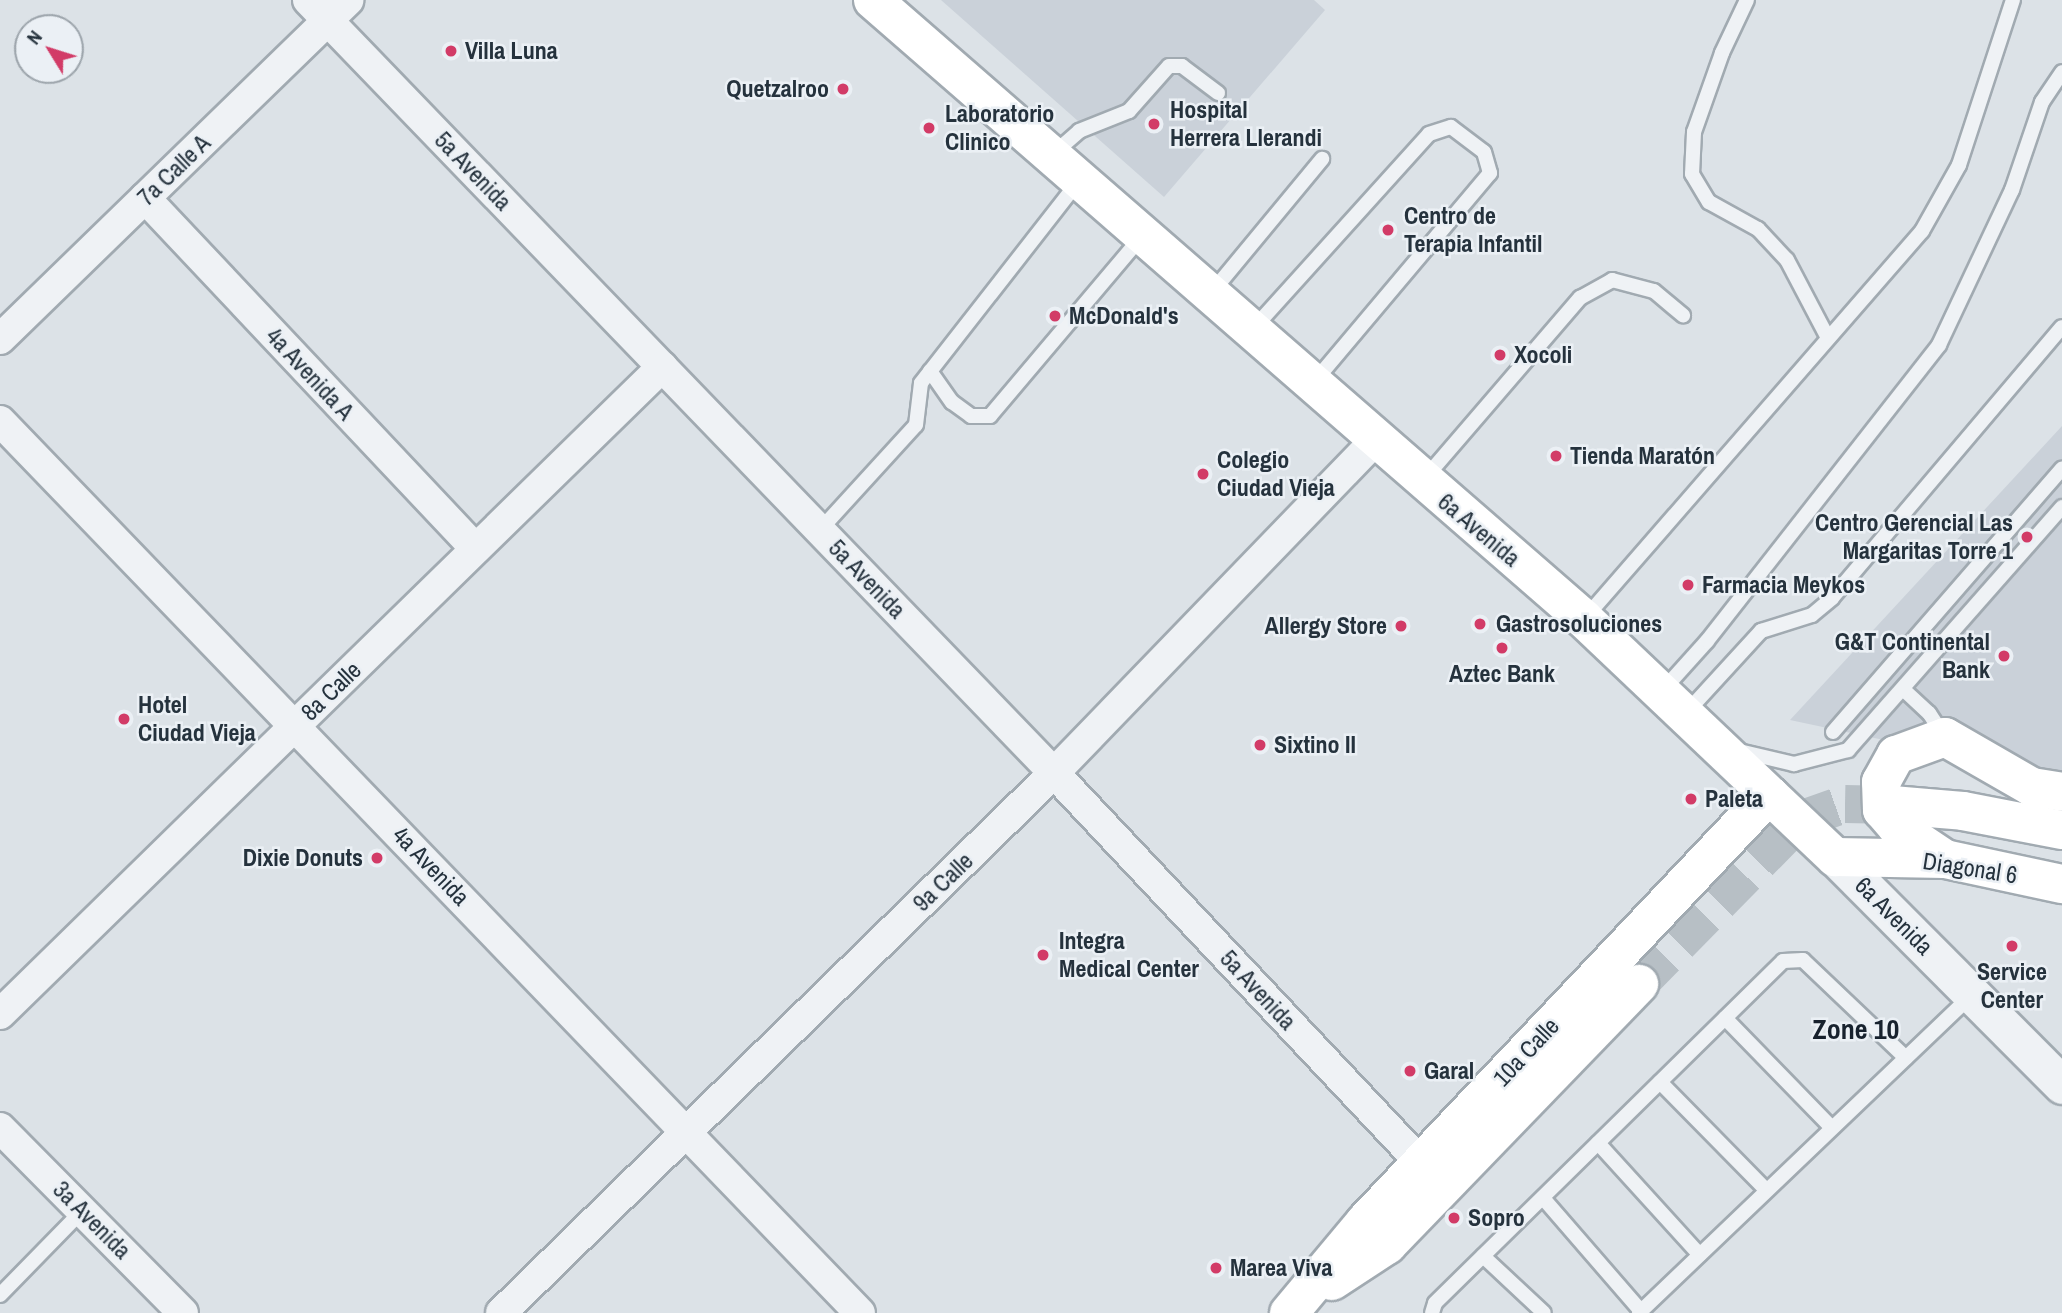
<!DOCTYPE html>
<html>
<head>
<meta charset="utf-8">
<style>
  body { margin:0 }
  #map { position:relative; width:2062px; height:1313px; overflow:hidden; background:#dce2e7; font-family:"Archivo Narrow",sans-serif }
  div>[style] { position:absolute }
  .built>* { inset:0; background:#cad1d9 }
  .secondary-tunnel>* { height:38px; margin-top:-19px; transform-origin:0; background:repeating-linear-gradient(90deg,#b7bfc5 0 38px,transparent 0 57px) }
  .roads { filter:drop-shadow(2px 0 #a1aab1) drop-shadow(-2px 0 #a1aab1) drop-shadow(0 2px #a1aab1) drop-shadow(0 -2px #a1aab1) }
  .service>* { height:14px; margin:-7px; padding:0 7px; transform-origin:7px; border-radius:7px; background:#eff2f5 }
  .minor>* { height:30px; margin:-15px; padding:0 15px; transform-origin:15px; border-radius:15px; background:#eff2f5 }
  .tertiary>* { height:37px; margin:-18.5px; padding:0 18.5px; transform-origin:18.5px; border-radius:18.5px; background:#eff2f5 }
  .secondary>* { height:38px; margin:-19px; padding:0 19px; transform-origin:19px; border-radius:19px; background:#fff }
  .dots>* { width:19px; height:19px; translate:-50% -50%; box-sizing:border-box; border:4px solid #ebf0f5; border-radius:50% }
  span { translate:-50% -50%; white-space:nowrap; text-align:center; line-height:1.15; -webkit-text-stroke:5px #ebf0f5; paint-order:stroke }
  .poi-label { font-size:24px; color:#25323d; font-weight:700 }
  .left { translate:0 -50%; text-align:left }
  .right { translate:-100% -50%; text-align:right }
  .street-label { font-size:24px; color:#25323d }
  .quarter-label { font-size:28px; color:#18222e; font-weight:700 }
  .north { position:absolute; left:14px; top:14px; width:70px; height:70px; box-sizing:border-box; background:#ebf0f5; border:2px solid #9ca4ab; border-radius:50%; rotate:308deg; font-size:19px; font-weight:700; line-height:28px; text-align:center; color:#25323d }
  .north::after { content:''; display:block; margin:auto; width:24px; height:32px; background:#d23b67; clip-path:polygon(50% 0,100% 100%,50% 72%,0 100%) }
</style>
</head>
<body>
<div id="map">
  <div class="built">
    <div style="clip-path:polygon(941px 0,1314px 0,1325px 10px,1164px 197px)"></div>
    <div style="clip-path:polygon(2062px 426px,2062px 778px,1790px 720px)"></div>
  </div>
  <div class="secondary-tunnel">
    <div style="left:1639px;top:984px;width:230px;rotate:-45.5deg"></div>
    <div style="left:1800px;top:820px;width:48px;rotate:-19.6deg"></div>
    <div style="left:1845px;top:804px;width:47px;rotate:1.2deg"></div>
  </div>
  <div class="roads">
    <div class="service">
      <div style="left:1747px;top:0;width:59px;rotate:115.3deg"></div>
      <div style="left:1722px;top:53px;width:84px;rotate:109.5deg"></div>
      <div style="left:1694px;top:132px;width:42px;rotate:92.7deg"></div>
      <div style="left:1692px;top:174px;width:33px;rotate:59deg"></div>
      <div style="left:1709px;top:202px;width:56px;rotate:28.9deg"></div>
      <div style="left:1758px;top:229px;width:42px;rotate:46.9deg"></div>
      <div style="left:1787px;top:260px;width:88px;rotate:62.3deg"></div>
      <div style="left:1053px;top:154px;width:35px;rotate:-41deg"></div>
      <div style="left:1079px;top:131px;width:54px;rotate:-21.8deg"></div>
      <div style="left:1129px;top:111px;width:60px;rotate:-48.4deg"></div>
      <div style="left:1169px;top:66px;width:13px"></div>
      <div style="left:1182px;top:66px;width:45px;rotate:36.9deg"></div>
      <div style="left:1212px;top:292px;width:173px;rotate:-50.4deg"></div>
      <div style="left:1252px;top:330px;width:264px;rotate:-47.9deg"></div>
      <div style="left:1429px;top:134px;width:23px;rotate:-18deg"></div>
      <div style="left:1451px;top:127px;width:41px;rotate:37.1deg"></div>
      <div style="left:1484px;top:152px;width:22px;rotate:74deg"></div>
      <div style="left:1490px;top:173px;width:272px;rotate:130.1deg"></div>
      <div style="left:930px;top:371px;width:38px;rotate:55deg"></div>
      <div style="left:952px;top:402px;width:24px;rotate:36deg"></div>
      <div style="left:971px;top:416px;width:19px"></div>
      <div style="left:990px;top:416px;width:234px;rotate:-49.8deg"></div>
      <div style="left:1425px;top:478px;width:238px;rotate:-49.3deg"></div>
      <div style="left:1580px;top:298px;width:37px;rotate:-29deg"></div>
      <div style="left:1612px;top:280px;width:43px;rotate:14.7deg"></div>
      <div style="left:1654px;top:291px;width:38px;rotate:40deg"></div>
      <div style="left:820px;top:530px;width:142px;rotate:-47.6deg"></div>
      <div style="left:916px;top:425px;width:42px;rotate:-83.2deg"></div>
      <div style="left:921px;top:383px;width:255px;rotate:-52deg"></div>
      <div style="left:1585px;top:618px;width:513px;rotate:-48.95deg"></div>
      <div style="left:1922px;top:231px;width:76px;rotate:-60.7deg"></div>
      <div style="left:1959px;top:165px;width:174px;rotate:-71.9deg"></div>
      <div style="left:1904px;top:690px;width:34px;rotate:43deg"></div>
      <div style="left:1929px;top:713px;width:27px;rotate:57deg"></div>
      <div style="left:1662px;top:691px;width:67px;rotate:-48deg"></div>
      <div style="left:1707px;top:641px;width:376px;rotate:-51.9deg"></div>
      <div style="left:1939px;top:345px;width:171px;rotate:-64.8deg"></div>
      <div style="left:2012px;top:190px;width:93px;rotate:-71.2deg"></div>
      <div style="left:2042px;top:102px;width:36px;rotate:-56deg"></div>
      <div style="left:1685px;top:714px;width:113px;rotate:-47.5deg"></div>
      <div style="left:1761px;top:631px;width:53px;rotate:-17.4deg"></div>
      <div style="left:1812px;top:615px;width:26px;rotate:-40deg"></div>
      <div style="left:1832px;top:598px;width:355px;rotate:-49.7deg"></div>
      <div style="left:1833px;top:732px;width:349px;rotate:-49deg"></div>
      <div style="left:1739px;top:751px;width:57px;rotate:13.3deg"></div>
      <div style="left:1794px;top:764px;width:56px;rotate:-14.5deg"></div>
      <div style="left:1848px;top:750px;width:324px;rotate:-48.6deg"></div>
      <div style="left:1725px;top:1018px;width:153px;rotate:45.8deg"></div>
      <div style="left:1660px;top:1082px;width:151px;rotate:45.5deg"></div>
      <div style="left:1598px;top:1143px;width:151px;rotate:47.7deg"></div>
      <div style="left:1543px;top:1198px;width:150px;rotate:49.1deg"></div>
      <div style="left:1483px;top:1256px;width:83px;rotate:43.1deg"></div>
      <div style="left:0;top:1295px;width:119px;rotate:-45.7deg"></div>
      <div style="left:1432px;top:1313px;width:10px;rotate:-73deg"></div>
      <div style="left:1435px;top:1303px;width:488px;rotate:-44.5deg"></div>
      <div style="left:1783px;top:961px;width:20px;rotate:-3deg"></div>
      <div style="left:1803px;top:960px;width:142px;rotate:43.6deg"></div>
      <div style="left:1639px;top:1313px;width:459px;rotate:-43.7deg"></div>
    </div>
    <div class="minor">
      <div style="left:308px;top:0;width:1074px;rotate:46.02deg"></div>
      <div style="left:1054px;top:773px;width:536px;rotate:46.74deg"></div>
      <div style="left:145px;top:198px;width:482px;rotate:46.7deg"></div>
      <div style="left:0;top:339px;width:486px;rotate:-44.2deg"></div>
      <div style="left:0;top:421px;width:1239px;rotate:46.05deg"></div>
      <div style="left:0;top:1014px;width:926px;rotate:-44.34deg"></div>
      <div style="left:0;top:1128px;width:260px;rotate:45.3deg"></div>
      <div style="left:501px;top:1313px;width:773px;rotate:-44.32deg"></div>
      <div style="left:1054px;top:773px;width:462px;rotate:-46deg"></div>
    </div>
    <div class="tertiary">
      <div style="left:1835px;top:857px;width:322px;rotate:45.1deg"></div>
    </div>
    <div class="secondary">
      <div style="left:873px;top:0;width:943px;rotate:41.04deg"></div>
      <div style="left:1584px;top:619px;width:346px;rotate:43.5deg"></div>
      <div style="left:1835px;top:857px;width:110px;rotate:1deg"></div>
      <div style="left:1945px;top:859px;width:120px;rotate:12.1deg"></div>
      <div style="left:1892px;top:805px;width:71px;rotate:4.8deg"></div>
      <div style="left:1963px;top:811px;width:101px;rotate:10.9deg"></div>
      <div style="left:1945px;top:859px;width:58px;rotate:-146.3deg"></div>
      <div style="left:1897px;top:827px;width:23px;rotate:-131deg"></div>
      <div style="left:1882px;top:810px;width:28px;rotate:-92deg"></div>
      <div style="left:1881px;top:782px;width:31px;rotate:-61deg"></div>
      <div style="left:1896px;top:755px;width:52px;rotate:-20.2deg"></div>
      <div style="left:1945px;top:737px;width:100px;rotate:29.9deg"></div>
      <div style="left:2032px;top:787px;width:30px;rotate:9deg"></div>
      <div style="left:1332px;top:1281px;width:66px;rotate:-33.2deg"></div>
      <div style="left:1387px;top:1245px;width:363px;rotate:-46deg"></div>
      <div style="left:1289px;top:1313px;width:119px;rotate:-50.1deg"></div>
      <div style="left:1365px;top:1222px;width:588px;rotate:-46.59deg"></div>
    </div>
  </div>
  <div class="dots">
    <div style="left:451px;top:51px;background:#d23b67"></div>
    <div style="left:843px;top:89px;background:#d23b67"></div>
    <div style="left:1154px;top:124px;background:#d23b67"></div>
    <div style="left:929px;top:128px;background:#d23b67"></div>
    <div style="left:1388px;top:230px;background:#d23b67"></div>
    <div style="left:1055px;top:316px;background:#d23b67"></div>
    <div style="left:1500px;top:355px;background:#d23b67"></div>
    <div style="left:1556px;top:456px;background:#d23b67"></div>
    <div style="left:1203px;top:474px;background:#d23b67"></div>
    <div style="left:2027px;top:537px;background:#d23b67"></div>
    <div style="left:1688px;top:585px;background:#d23b67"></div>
    <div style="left:1480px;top:624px;background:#d23b67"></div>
    <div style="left:1401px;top:626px;background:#d23b67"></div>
    <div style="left:1502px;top:648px;background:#d23b67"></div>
    <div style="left:2004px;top:656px;background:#d23b67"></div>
    <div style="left:124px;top:719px;background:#d23b67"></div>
    <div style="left:1260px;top:745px;background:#d23b67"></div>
    <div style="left:1691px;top:799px;background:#d23b67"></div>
    <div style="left:377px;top:858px;background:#d23b67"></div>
    <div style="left:2012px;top:946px;background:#d23b67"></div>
    <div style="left:1043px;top:955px;background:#d23b67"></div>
    <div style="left:1410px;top:1071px;background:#d23b67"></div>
    <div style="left:1454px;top:1218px;background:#d23b67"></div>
    <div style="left:1216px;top:1268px;background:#d23b67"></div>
  </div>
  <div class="poi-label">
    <span class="left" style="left:465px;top:51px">Villa Luna</span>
    <span class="right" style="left:829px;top:89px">Quetzalroo</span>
    <span class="left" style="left:1170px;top:124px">Hospital<br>Herrera Llerandi</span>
    <span class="left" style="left:945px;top:128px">Laboratorio<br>Clinico</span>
    <span class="left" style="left:1404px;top:230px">Centro de<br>Terapia Infantil</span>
    <span class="left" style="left:1069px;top:316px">McDonald's</span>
    <span class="left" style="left:1514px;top:355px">Xocoli</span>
    <span class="left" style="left:1570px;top:456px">Tienda Maratón</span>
    <span class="left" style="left:1217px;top:474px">Colegio<br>Ciudad Vieja</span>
    <span class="right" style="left:2013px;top:537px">Centro Gerencial Las<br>Margaritas Torre 1</span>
    <span class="left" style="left:1702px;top:585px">Farmacia Meykos</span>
    <span class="left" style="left:1496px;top:624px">Gastrosoluciones</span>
    <span class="right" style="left:1387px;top:626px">Allergy Store</span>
    <span class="right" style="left:1990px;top:656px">G&amp;T Continental<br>Bank</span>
    <span style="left:1502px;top:674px">Aztec Bank</span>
    <span class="left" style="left:138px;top:719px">Hotel<br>Ciudad Vieja</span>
    <span class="left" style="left:1274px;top:745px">Sixtino II</span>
    <span class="left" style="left:1705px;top:799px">Paleta</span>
    <span class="right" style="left:363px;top:858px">Dixie Donuts</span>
    <span class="left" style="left:1059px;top:955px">Integra<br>Medical Center</span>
    <span style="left:2012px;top:986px">Service<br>Center</span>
    <span class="left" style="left:1424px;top:1071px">Garal</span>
    <span class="left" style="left:1468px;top:1218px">Sopro</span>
    <span class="left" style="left:1230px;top:1268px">Marea Viva</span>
  </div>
  <div class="street-label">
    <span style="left:174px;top:170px;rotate:-44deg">7a Calle A</span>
    <span style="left:473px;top:171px;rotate:46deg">5a Avenida</span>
    <span style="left:310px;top:374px;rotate:47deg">4a Avenida A</span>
    <span style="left:1479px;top:530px;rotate:40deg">6a Avenida</span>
    <span style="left:867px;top:579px;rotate:46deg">5a Avenida</span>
    <span style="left:331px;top:691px;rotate:-44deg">8a Calle</span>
    <span style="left:431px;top:866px;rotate:46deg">4a Avenida</span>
    <span style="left:1970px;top:868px;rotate:9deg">Diagonal 6</span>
    <span style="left:943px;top:882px;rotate:-44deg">9a Calle</span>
    <span style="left:1894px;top:916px;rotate:45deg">6a Avenida</span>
    <span style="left:1258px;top:990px;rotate:47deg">5a Avenida</span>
    <span style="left:1526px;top:1052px;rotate:-47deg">10a Calle</span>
    <span style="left:92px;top:1220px;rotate:45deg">3a Avenida</span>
  </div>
  <div class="quarter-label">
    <span style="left:1856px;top:1029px">Zone 10</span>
  </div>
  <div class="north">N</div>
</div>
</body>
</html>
